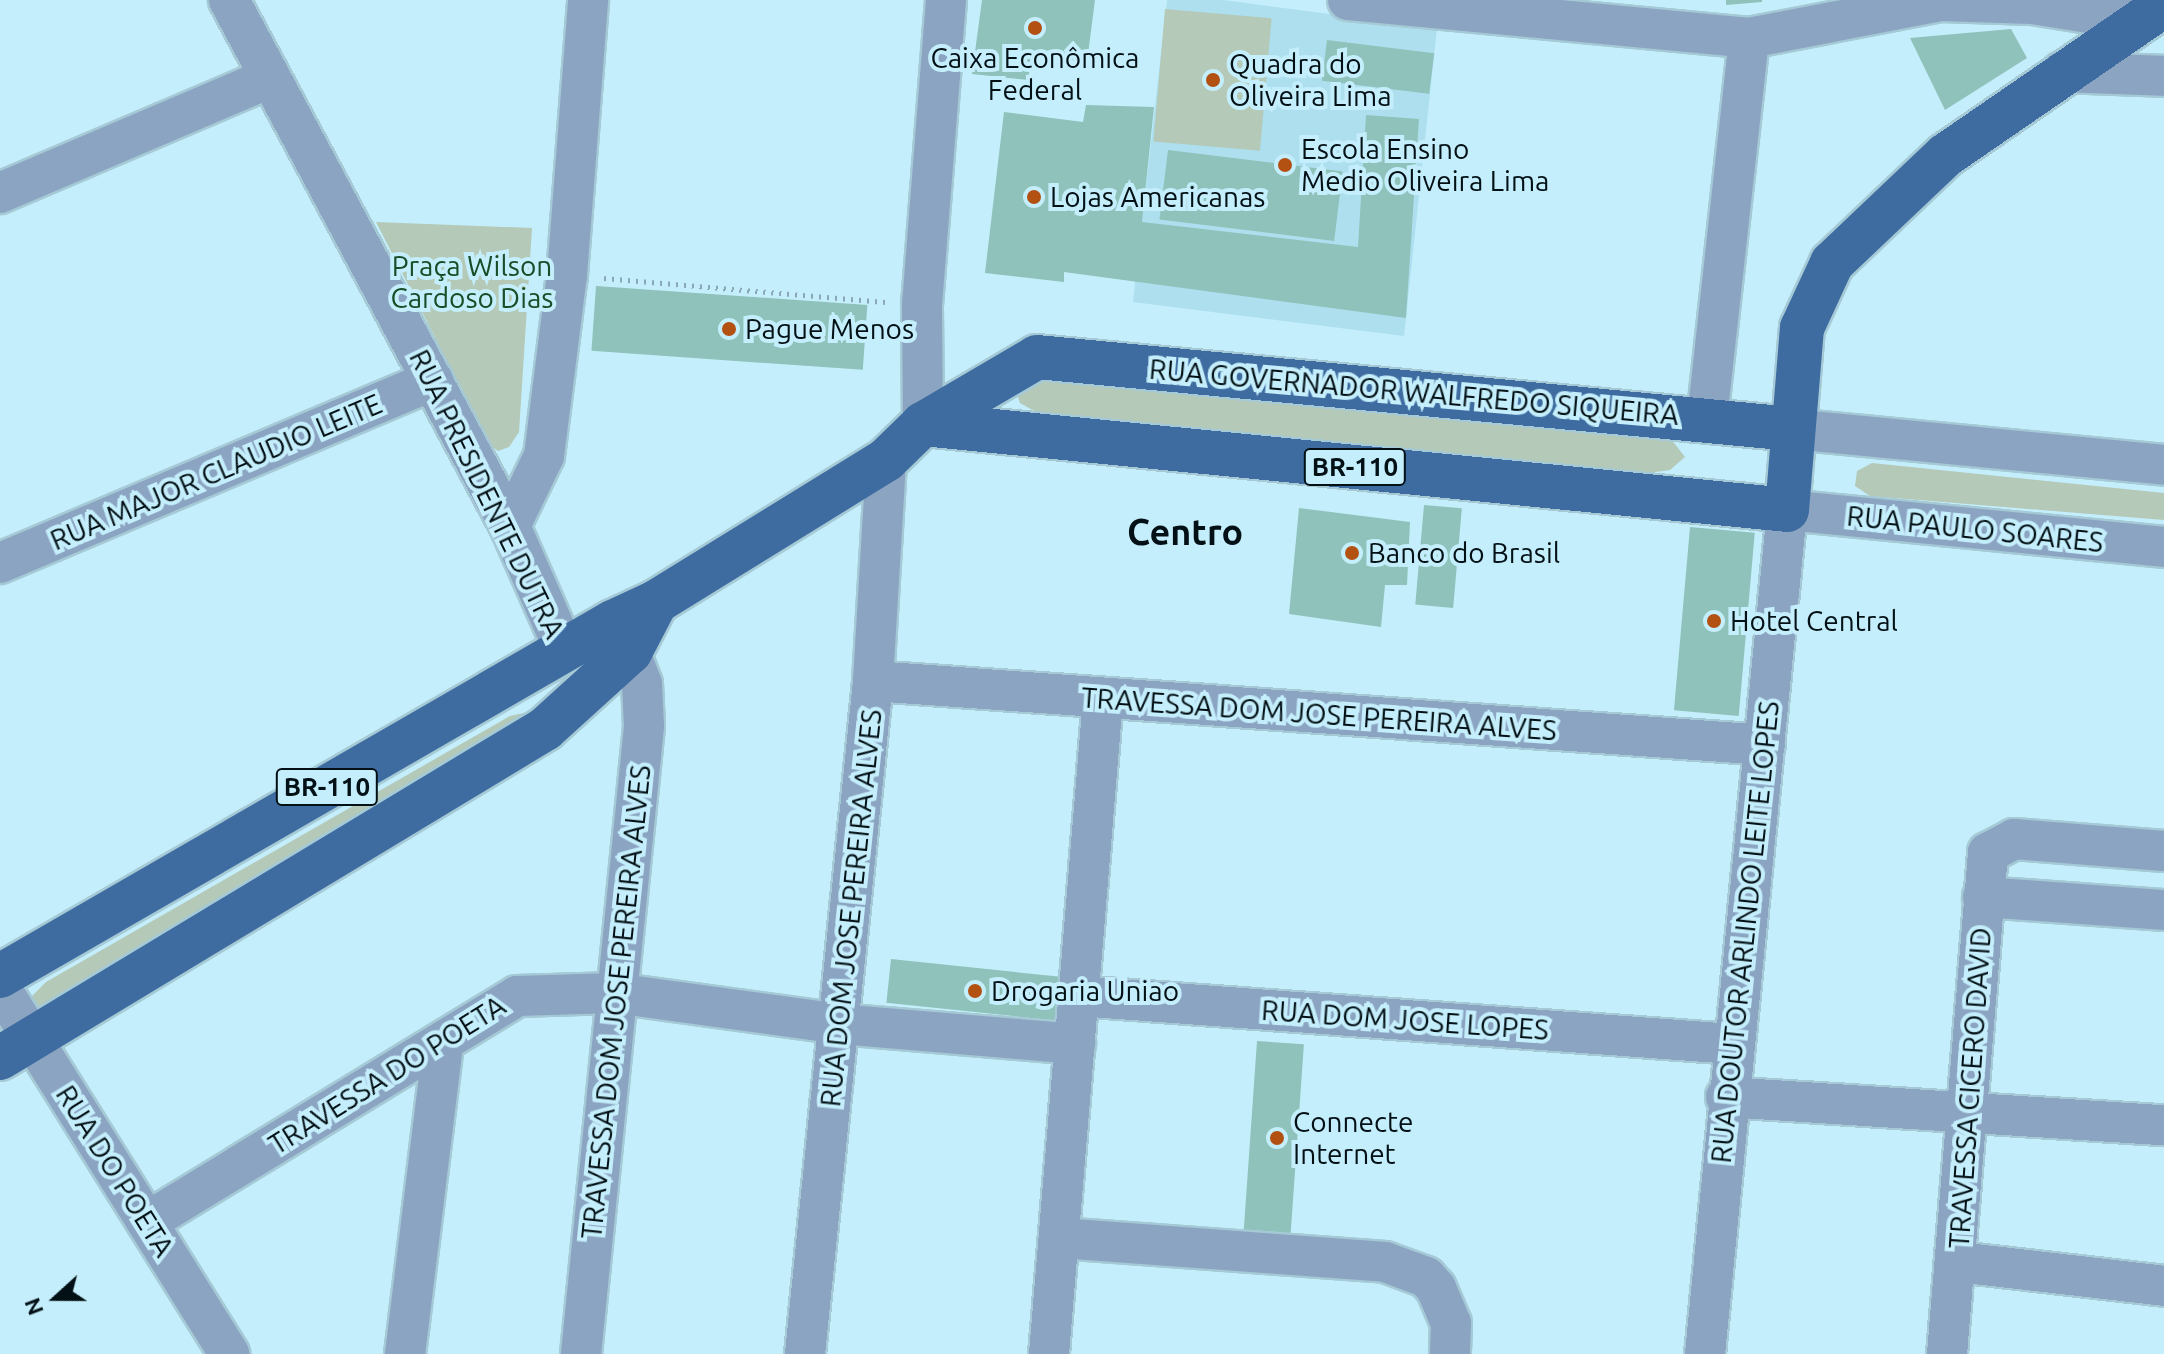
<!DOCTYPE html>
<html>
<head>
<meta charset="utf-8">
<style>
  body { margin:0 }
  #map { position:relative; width:2164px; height:1354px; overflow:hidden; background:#c4eefb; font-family:Ubuntu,sans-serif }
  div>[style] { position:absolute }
  .built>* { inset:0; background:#aedfef }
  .green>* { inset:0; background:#b4c9b7; transform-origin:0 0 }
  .building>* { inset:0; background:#8fc2ba; transform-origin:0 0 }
  .path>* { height:5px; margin-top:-2.5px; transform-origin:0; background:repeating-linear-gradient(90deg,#89aab4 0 2px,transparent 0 8px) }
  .roads { filter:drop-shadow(2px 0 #a5cad6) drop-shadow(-2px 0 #a5cad6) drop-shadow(0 2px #a5cad6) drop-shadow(0 -2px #a5cad6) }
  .minor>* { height:40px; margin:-20px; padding:0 20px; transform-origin:20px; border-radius:20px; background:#8ba4c2 }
  .major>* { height:44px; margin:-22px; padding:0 22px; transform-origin:22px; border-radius:22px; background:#3e6ca0 }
  .dots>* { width:22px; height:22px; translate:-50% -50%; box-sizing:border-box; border:4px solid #c4eefb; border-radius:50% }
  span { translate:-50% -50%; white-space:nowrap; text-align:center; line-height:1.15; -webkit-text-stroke:8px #c4eefb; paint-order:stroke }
  .shield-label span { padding:2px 6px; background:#c4eefb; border:2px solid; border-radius:6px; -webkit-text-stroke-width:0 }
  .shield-label { font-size:26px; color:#031015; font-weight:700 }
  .poi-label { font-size:28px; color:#031015 }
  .left { translate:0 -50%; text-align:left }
  .park-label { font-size:28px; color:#174d27 }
  .street-label { font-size:28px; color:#031015 }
  .district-label { font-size:36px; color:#031015; font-weight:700 }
  .north { position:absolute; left:16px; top:1258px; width:80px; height:80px; -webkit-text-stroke:6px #c4eefb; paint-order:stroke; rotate:249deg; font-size:22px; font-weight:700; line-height:32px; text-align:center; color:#031015 }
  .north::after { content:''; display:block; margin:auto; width:28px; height:36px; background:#031015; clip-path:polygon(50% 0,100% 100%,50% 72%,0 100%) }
</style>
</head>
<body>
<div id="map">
  <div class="built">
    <div style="clip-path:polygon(1167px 0,1223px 0,1437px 28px,1404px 336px,1133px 302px)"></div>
  </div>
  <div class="green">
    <div style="left:1165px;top:9px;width:107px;height:133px;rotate:5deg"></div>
    <div style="clip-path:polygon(376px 222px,532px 228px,519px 432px,509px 447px,498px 451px,490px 445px)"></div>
    <div style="clip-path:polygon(1022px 376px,1671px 439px,1685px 457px,1670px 470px,1648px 473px,1036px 412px,1020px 403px,1015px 388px)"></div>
    <div style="clip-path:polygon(1872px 463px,2164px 493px,2164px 520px,1870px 496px,1855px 486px,1857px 471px)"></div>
    <div style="clip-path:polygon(533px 711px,65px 1008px,31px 1013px,31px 997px,46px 982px,510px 716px)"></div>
  </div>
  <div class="building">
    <div style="clip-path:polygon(982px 0,1095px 0,1087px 62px,1032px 56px,1028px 80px,972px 74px)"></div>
    <div style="clip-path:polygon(1726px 0,1762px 0,1762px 2px,1726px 5px)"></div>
    <div style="clip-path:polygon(2011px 29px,2027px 58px,1945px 110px,1910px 38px)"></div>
    <div style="left:1327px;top:40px;width:108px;height:41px;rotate:7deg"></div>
    <div style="clip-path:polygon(1086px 105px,1154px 107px,1142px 222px,1358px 247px,1366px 115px,1419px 119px,1406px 318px,1064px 272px,1064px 282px,985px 273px,1004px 112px,1083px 122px)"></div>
    <div style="left:1168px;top:150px;width:176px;height:70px;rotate:7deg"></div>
    <div style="left:596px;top:286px;width:272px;height:65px;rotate:4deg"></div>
    <div style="left:1424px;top:505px;width:38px;height:100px;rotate:5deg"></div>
    <div style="clip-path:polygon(1299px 508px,1410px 522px,1407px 585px,1385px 585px,1381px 627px,1289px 614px)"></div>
    <div style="left:1690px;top:527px;width:65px;height:184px;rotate:5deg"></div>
    <div style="left:891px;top:959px;width:173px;height:44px;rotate:6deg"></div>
    <div style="left:1257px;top:1041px;width:47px;height:192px;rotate:4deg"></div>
  </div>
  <div class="path">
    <div style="left:604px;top:278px;width:282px;rotate:4.9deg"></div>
  </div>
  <div class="roads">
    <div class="minor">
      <div style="left:229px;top:0;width:596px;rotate:61.89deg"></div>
      <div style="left:510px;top:526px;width:134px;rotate:66.3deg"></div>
      <div style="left:1348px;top:0;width:403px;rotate:5.4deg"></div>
      <div style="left:1749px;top:38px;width:196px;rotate:-10.9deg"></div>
      <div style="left:1941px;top:1px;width:91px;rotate:1.9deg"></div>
      <div style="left:2032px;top:4px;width:108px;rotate:9deg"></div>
      <div style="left:2062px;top:72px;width:102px;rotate:2.2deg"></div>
      <div style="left:0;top:193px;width:293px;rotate:-23.1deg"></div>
      <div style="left:1707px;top:419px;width:383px;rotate:-83.7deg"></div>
      <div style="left:923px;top:424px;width:119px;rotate:-90.5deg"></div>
      <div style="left:922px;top:305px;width:306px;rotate:-85.5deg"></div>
      <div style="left:1792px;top:429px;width:374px;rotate:5.5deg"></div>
      <div style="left:510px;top:526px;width:78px;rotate:-64.1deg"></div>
      <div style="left:544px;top:456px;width:182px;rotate:-82.8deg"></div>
      <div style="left:567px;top:275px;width:276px;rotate:-85.6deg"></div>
      <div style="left:0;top:563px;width:470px;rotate:-22.9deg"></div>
      <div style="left:873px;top:681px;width:894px;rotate:4.1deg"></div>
      <div style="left:1983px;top:897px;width:181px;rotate:4.1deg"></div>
      <div style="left:0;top:987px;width:433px;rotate:58deg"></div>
      <div style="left:1078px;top:996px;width:657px;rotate:4.19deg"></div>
      <div style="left:1726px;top:1097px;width:439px;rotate:3.7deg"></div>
      <div style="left:147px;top:1222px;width:434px;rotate:-31.4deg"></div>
      <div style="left:517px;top:996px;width:97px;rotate:-1.8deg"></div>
      <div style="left:614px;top:993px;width:227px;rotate:7.8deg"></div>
      <div style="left:839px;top:1024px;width:237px;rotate:4.8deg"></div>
      <div style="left:1060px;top:1238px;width:326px;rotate:4.2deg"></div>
      <div style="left:1385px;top:1262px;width:44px;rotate:20.1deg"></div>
      <div style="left:1426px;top:1277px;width:15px;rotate:48deg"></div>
      <div style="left:1436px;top:1288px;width:38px;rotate:67deg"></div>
      <div style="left:1451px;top:1323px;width:31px;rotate:92deg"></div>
      <div style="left:1958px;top:1262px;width:207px;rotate:6.6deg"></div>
      <div style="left:405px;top:1354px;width:313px;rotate:-83deg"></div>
      <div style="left:581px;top:1354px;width:631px;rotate:-84.27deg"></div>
      <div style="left:644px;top:726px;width:42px;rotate:-92.7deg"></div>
      <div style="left:642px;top:684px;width:34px;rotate:-111deg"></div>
      <div style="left:805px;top:1354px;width:676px;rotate:-84.23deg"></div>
      <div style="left:873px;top:681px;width:221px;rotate:-86.6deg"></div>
      <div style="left:1049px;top:1354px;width:657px;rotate:-85.29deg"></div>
      <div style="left:1705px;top:1354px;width:848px;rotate:-84.45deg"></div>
      <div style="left:1787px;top:510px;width:379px;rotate:5.6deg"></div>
      <div style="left:1947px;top:1354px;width:503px;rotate:-85.32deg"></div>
      <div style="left:1988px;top:853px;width:30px;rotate:-28deg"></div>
      <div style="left:2014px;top:839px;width:150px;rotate:4.6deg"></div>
    </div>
    <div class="major">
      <div style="left:923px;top:424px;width:868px;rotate:5.68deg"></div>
      <div style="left:1787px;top:510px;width:183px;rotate:-85.3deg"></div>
      <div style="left:1802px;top:328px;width:72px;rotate:-65.2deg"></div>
      <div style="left:1832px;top:263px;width:157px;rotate:-43.5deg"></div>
      <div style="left:1946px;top:155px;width:265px;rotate:-34.5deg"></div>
      <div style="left:0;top:976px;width:708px;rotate:-30.01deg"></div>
      <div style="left:613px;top:622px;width:47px;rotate:-24.9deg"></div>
      <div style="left:656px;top:602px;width:270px;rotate:-31.7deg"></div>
      <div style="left:886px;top:460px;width:52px;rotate:-44.2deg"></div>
      <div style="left:923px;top:424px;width:132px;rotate:-30.4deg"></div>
      <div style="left:1037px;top:357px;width:758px;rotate:5.45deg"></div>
      <div style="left:0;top:1058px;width:637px;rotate:-31.12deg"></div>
      <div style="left:545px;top:729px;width:115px;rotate:-42.2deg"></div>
      <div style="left:630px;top:652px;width:56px;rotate:-62.5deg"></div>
    </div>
  </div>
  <div class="dots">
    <div style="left:1035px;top:28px;background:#b35112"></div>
    <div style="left:1213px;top:80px;background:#b35112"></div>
    <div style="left:1285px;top:165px;background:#b35112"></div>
    <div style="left:1034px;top:197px;background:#b35112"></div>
    <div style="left:729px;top:329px;background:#b35112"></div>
    <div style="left:1352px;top:553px;background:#b35112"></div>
    <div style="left:1714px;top:621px;background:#b35112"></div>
    <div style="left:975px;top:991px;background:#b35112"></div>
    <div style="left:1277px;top:1138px;background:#b35112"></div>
  </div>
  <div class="shield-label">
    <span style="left:1355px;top:467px">BR-110</span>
    <span style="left:327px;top:787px">BR-110</span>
  </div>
  <div class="poi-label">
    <span style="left:1035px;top:74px">Caixa Econômica<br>Federal</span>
    <span class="left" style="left:1229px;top:80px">Quadra do<br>Oliveira Lima</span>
    <span class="left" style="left:1301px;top:165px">Escola Ensino<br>Medio Oliveira Lima</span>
    <span class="left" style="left:1050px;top:197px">Lojas Americanas</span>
    <span class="left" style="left:745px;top:329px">Pague Menos</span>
    <span class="left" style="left:1368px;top:553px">Banco do Brasil</span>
    <span class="left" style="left:1730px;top:621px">Hotel Central</span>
    <span class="left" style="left:991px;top:991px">Drogaria Uniao</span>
    <span class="left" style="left:1293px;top:1138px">Connecte<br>Internet</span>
  </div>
  <div class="park-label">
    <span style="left:472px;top:282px">Praça Wilson<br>Cardoso Dias</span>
  </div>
  <div class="street-label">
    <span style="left:1414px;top:392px;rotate:5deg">RUA GOVERNADOR WALFREDO SIQUEIRA</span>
    <span style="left:216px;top:472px;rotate:-23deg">RUA MAJOR CLAUDIO LEITE</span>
    <span style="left:487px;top:494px;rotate:64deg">RUA PRESIDENTE DUTRA</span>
    <span style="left:1975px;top:529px;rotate:6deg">RUA PAULO SOARES</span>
    <span style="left:1319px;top:714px;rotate:4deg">TRAVESSA DOM JOSE PEREIRA ALVES</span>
    <span style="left:851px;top:908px;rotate:-84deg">RUA DOM JOSE PEREIRA ALVES</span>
    <span style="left:1745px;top:932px;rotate:-84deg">RUA DOUTOR ARLINDO LEITE LOPES</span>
    <span style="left:616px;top:1002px;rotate:-84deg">TRAVESSA DOM JOSE PEREIRA ALVES</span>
    <span style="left:1405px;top:1020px;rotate:4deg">RUA DOM JOSE LOPES</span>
    <span style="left:387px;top:1075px;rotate:-32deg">TRAVESSA DO POETA</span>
    <span style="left:1970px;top:1088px;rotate:-86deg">TRAVESSA CICERO DAVID</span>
    <span style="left:115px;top:1171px;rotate:58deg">RUA DO POETA</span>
  </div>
  <div class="district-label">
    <span style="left:1185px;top:532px">Centro</span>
  </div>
  <div class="north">N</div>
</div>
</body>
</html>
